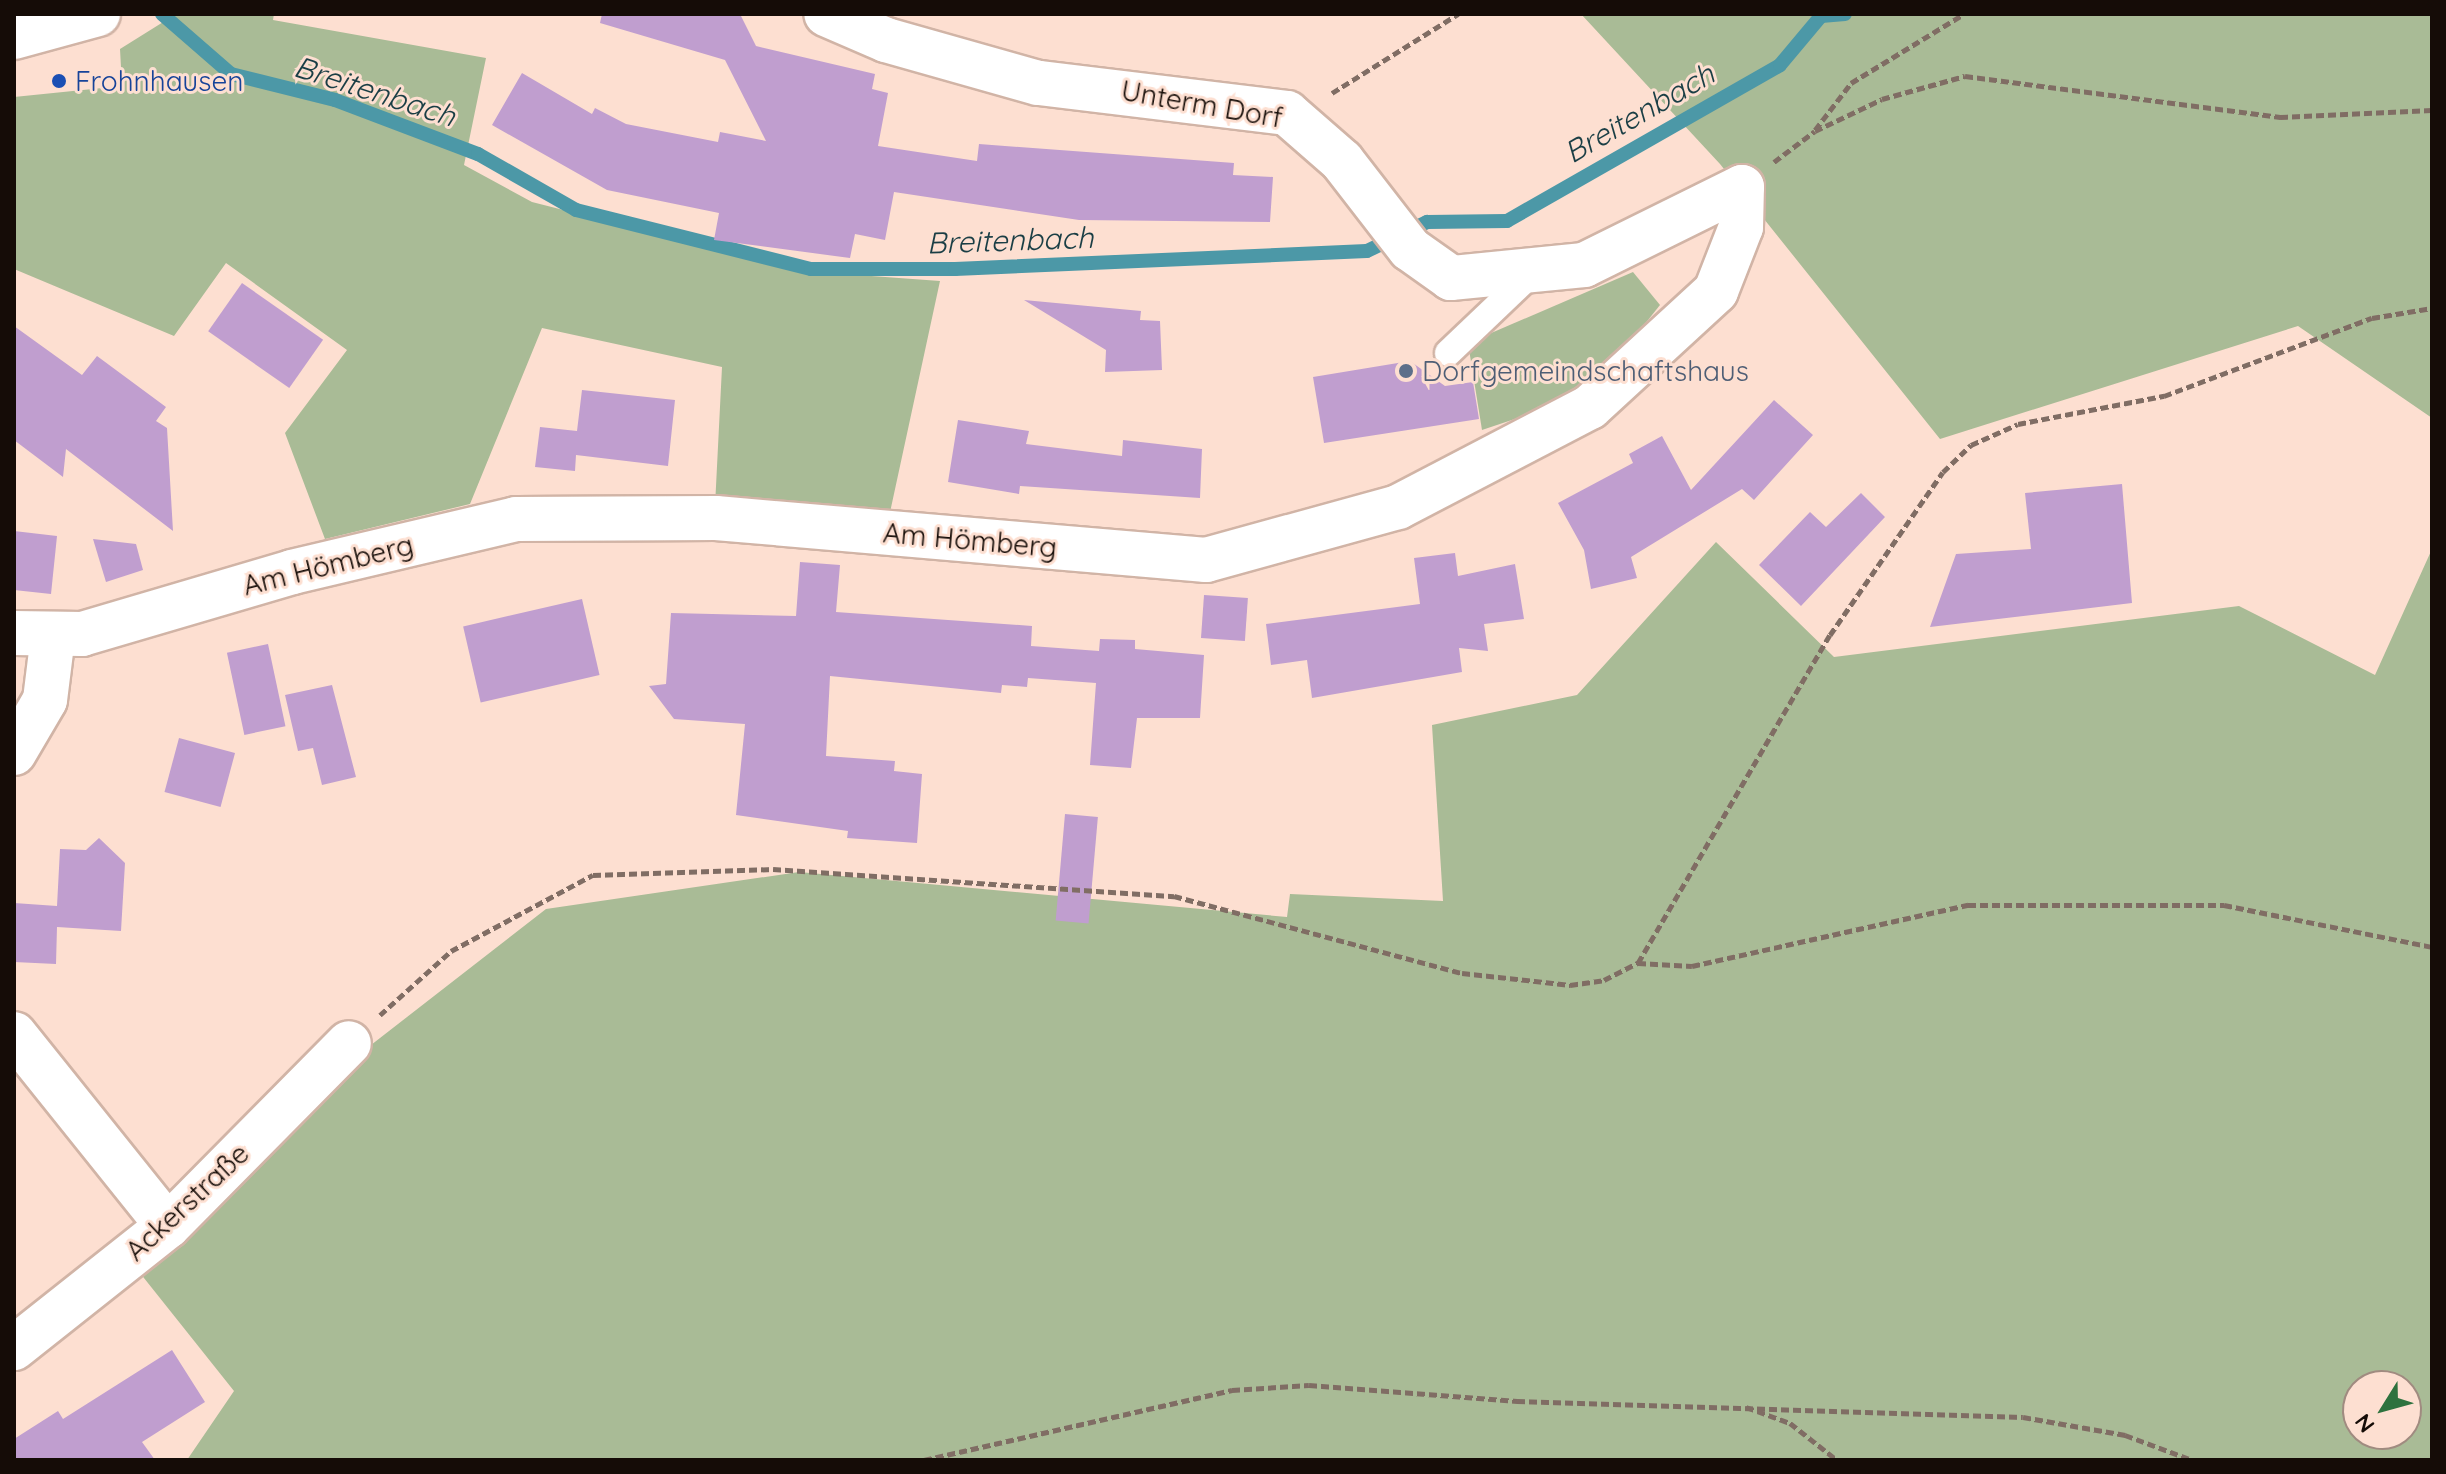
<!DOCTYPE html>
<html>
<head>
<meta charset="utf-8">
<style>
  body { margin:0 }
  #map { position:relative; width:2446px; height:1474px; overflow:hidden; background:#fddfd1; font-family:Quicksand,sans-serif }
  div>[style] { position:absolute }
  .green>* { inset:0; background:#a9bb96 }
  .stream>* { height:14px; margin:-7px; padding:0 7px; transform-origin:7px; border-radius:7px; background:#4c98a7 }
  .building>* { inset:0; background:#c09ecf; transform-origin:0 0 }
  .path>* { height:5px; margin-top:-2.5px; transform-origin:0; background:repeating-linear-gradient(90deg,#806d64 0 8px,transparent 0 12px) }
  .roads { filter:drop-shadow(2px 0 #d1b4a6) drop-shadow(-2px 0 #d1b4a6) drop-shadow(0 2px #d1b4a6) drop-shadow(0 -2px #d1b4a6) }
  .service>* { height:26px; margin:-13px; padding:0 13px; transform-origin:13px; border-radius:13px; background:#fff }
  .minor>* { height:44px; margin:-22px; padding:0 22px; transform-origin:22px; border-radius:22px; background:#fff }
  .tertiary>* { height:44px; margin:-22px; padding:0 22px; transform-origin:22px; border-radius:22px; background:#fff }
  .dots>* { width:22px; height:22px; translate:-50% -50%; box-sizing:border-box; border:4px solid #fddfd1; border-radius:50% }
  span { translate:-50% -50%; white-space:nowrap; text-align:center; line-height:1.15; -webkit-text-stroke:6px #fddfd1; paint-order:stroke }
  .transit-label { font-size:28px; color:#164399 }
  .left { translate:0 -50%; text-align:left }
  .street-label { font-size:28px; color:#150c07 }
  .service-label { font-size:28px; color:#4e5e75 }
  .water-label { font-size:30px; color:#1a3e45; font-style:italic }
  .frame { position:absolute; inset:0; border:16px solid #150c07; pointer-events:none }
  .north { position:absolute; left:2342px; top:1370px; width:80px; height:80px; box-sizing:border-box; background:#fddfd1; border:2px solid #a08b80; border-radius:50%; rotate:233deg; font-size:22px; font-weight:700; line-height:32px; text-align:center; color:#150c07 }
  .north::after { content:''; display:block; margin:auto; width:28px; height:36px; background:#2e723e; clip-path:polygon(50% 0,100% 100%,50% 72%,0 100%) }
</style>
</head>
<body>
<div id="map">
  <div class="green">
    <div style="clip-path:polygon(176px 14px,274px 14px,273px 20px,486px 58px,464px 165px,532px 202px,803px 271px,940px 281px,889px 517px,715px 506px,722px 367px,542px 328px,470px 504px,325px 539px,285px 433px,347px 350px,226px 263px,174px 336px,14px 269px,14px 97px,122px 86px,120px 49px)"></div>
    <div style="clip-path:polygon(1581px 14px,2432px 14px,2432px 418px,2298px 326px,1940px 439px,1720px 164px)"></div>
    <div style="clip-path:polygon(1633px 272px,1660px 305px,1605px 374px,1551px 407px,1482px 430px,1468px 343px)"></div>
    <div style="clip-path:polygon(evenodd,1716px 542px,1834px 657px,2239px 606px,2375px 675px,2432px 549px,2432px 1460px,187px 1460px,234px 1391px,136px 1268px,371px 1045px,546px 909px,799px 872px,1287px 917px,1290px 894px,1443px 901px,1432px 725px,1577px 695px,1716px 542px,2358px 1386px,2406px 1386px,2406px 1434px,2358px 1434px,2358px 1386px)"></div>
  </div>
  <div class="stream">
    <div style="left:162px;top:14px;width:91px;rotate:41deg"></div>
    <div style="left:231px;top:74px;width:107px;rotate:14deg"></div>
    <div style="left:335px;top:100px;width:153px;rotate:20.7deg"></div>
    <div style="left:478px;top:154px;width:113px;rotate:29.7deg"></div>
    <div style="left:576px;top:210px;width:242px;rotate:14.1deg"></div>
    <div style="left:811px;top:269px;width:144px"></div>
    <div style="left:955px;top:269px;width:412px;rotate:-2.5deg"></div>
    <div style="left:1367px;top:251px;width:67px;rotate:-25.8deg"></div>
    <div style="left:1427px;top:222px;width:80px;rotate:-0.7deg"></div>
    <div style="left:1507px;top:221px;width:314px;rotate:-29.7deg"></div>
    <div style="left:1780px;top:65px;width:64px;rotate:-50.1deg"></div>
    <div style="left:1821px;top:16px;width:24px;rotate:-5deg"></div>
  </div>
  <div class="building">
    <div style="clip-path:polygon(602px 14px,740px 14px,756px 46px,875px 74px,872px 89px,888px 93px,878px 146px,977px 161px,979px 144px,1234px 163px,1233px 175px,1273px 177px,1270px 222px,1079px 220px,894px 192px,885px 240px,855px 234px,850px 258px,714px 240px,719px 213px,607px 190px,492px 125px,522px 73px,592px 114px,595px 108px,626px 124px,718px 142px,720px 132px,766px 141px,725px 60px,600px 23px)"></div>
    <div style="left:242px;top:283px;width:99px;height:59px;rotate:35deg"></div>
    <div style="clip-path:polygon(1024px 300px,1141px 311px,1140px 320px,1160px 321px,1162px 370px,1105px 372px,1106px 350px)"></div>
    <div style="clip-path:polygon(14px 326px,82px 375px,97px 356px,166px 407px,156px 421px,167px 428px,173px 531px,66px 449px,63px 477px,14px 440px)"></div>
    <div style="clip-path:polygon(1410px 361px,1445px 386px,1473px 382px,1479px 419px,1324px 443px,1313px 377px)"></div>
    <div style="clip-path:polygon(582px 390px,675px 400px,668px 466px,576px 455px,575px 471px,535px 467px,540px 427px,577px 431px)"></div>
    <div style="clip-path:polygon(1774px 400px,1813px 435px,1754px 500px,1742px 489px,1631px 557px,1637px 578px,1591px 589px,1584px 550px,1558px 503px,1633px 463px,1629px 454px,1662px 436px,1691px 490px)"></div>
    <div style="clip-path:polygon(958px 420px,1029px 431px,1026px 444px,1122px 456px,1123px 440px,1202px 449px,1200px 498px,1020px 486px,1019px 494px,948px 482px)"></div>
    <div style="clip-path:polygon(2122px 484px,2132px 603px,1930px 627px,1956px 554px,2031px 549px,2025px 493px)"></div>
    <div style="clip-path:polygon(1861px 493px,1885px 517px,1801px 606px,1759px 565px,1810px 512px,1826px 527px)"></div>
    <div style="clip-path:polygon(14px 531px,57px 536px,51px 594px,14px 590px)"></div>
    <div style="clip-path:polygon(93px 539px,136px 544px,143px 570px,106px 582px)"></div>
    <div style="clip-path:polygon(1455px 553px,1458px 576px,1515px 564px,1524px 619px,1484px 624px,1488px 651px,1459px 648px,1462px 672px,1312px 698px,1307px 660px,1271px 665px,1266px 624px,1420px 604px,1414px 558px)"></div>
    <div style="clip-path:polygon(800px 562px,840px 565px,836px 612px,1032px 626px,1031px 646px,1099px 651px,1100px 639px,1135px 640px,1135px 649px,1204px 655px,1200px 718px,1137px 718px,1131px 768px,1090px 765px,1096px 683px,1028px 678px,1027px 687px,1002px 685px,1001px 693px,830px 676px,826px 756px,895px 761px,894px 771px,922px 774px,917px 843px,847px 838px,848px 831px,736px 815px,745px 724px,674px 719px,649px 686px,666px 684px,671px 613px,796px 616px)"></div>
    <div style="left:1204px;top:595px;width:44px;height:43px;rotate:4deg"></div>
    <div style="left:582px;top:599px;width:78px;height:122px;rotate:77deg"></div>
    <div style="left:268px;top:644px;width:84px;height:42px;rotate:78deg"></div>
    <div style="clip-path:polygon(332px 685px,356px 777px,322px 785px,313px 748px,298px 751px,285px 695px)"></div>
    <div style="left:179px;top:738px;width:58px;height:56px;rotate:15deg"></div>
    <div style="left:1065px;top:814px;width:33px;height:107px;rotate:5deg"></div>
    <div style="clip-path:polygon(99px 838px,125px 863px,121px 931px,57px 927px,56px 964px,14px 962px,14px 903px,57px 906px,60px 849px,86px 850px)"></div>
    <div style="clip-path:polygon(172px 1350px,205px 1402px,142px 1442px,155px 1460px,14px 1460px,14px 1439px,58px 1411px,63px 1419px)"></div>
  </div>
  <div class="path">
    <div style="left:1332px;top:93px;width:149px;rotate:-32.1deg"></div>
    <div style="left:1815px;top:130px;width:59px;rotate:-52.5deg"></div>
    <div style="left:1851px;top:83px;width:132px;rotate:-31.4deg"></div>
    <div style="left:1774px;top:162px;width:51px;rotate:-37.1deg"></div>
    <div style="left:1815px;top:131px;width:74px;rotate:-25.5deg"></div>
    <div style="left:1882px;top:99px;width:86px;rotate:-15.5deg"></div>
    <div style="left:1965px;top:76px;width:318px;rotate:7.4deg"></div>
    <div style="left:2280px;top:117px;width:152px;rotate:-2.6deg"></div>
    <div style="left:1638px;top:963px;width:54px;rotate:3.2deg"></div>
    <div style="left:1692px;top:966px;width:283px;rotate:-12.5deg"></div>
    <div style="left:1968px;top:905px;width:256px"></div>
    <div style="left:2224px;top:905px;width:212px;rotate:11.4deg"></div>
    <div style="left:380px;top:1015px;width:96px;rotate:-42deg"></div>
    <div style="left:451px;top:951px;width:161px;rotate:-28.2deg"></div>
    <div style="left:593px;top:875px;width:180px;rotate:-1.9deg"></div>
    <div style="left:773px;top:869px;width:402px;rotate:3.9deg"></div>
    <div style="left:1174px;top:896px;width:298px;rotate:15deg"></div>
    <div style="left:1462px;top:973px;width:109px;rotate:6.3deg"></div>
    <div style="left:1570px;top:985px;width:34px;rotate:-8deg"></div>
    <div style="left:1604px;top:980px;width:38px;rotate:-27deg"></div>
    <div style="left:1638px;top:963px;width:380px;rotate:-59.7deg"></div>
    <div style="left:1830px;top:635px;width:198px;rotate:-55.3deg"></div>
    <div style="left:1943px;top:472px;width:39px;rotate:-44deg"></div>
    <div style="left:1971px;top:445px;width:51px;rotate:-24.1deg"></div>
    <div style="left:2018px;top:424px;width:149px;rotate:-10.9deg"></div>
    <div style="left:2164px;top:396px;width:222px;rotate:-20.6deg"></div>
    <div style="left:2372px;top:318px;width:61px;rotate:-9.5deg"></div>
    <div style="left:1746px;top:1407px;width:47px;rotate:20deg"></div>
    <div style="left:1790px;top:1423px;width:60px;rotate:38.2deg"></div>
    <div style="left:924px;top:1460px;width:316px;rotate:-12.8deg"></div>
    <div style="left:1232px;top:1390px;width:77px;rotate:-3.7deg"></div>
    <div style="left:1309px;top:1385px;width:209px;rotate:4.4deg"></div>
    <div style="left:1517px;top:1401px;width:506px;rotate:1.81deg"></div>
    <div style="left:2023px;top:1417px;width:104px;rotate:10deg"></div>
    <div style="left:2125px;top:1435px;width:72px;rotate:20.5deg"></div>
  </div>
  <div class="roads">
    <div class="service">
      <div style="left:1448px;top:353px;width:113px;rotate:-43.6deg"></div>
    </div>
    <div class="minor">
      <div style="left:14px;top:633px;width:68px;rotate:0.8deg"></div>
      <div style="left:82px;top:634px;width:219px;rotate:-16.4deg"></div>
      <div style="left:292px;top:572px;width:230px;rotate:-13.3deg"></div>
      <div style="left:516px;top:519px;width:200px;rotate:-0.3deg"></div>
      <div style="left:716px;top:518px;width:492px;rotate:4.9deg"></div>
      <div style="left:1206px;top:560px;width:199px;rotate:-15.4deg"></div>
      <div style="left:1398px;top:507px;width:216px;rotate:-27.5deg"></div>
      <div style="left:1590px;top:407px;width:171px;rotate:-42.6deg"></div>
      <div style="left:1716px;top:291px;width:69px;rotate:-68.7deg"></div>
      <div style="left:1741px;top:227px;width:40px;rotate:-88.6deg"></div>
      <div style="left:1742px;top:187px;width:176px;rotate:153.7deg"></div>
      <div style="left:1584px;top:265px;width:134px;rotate:174.4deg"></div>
      <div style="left:1451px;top:278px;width:50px;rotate:-144.7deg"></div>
      <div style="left:1410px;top:249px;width:111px;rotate:-127.7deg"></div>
      <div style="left:1342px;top:161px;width:73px;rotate:-138.9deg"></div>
      <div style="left:1287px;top:113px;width:251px;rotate:-173.1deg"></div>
      <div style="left:1038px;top:83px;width:158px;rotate:-164.2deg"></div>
      <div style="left:886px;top:40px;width:65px;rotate:-156.6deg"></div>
      <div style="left:14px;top:753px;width:61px;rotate:-59.7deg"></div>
      <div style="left:45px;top:700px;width:64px;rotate:-82.9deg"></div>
      <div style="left:14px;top:1034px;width:246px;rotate:51.3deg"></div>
      <div style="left:14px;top:1348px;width:196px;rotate:-38.4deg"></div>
      <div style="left:168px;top:1226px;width:257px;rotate:-45.3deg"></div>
    </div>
    <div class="tertiary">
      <div style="left:14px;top:37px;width:87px;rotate:-15.3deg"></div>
    </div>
  </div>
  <div class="dots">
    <div style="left:59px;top:81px;background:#1a4fb4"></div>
    <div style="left:1406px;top:371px;background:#5c6f8a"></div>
  </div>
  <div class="transit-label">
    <span class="left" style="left:75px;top:81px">Frohnhausen</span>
  </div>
  <div class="street-label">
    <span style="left:1202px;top:104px;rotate:10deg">Unterm Dorf</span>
    <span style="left:970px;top:540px;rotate:5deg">Am Hömberg</span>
    <span style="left:328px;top:565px;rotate:-14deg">Am Hömberg</span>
    <span style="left:187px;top:1202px;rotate:-43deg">Ackerstraße</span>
  </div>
  <div class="service-label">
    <span class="left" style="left:1422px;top:371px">Dorfgemeindschaftshaus</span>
  </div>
  <div class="water-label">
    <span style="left:375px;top:91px;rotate:18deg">Breitenbach</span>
    <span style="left:1639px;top:113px;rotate:-30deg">Breitenbach</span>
    <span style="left:1010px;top:240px;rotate:-2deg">Breitenbach</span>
  </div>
  <div class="frame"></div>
  <div class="north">N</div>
</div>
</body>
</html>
